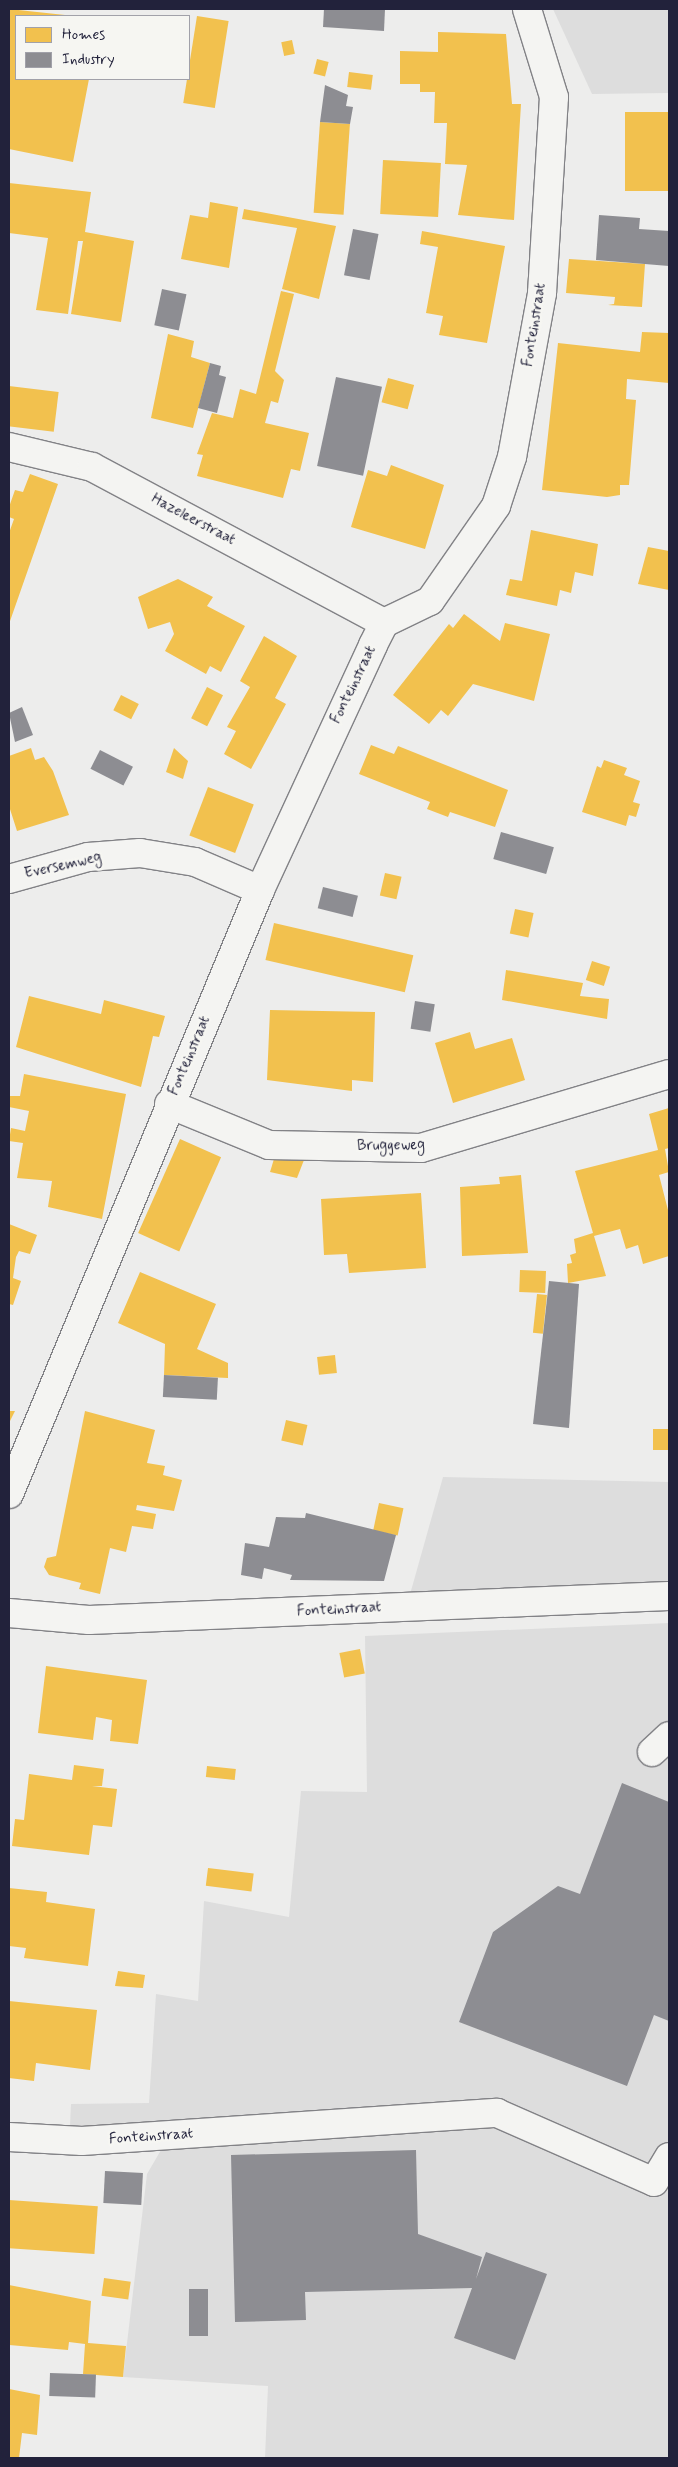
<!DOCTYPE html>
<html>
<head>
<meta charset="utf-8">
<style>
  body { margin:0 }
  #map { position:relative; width:678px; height:2467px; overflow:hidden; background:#ededec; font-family:Mynerve,sans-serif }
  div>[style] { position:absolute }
  .built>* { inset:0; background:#ddd }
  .homes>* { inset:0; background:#f2c14e; transform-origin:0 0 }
  .industry>* { inset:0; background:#8d8d92; transform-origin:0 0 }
  .roads { filter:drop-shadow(1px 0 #828286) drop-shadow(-1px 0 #828286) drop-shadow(0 1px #828286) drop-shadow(0 -1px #828286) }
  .minor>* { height:28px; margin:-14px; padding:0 14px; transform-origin:14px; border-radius:14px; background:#f4f4f2 }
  span { translate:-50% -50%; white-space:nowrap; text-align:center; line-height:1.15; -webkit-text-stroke:5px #f6f6f2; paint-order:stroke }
  .street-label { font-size:15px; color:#22223b }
  .frame { position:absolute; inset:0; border:10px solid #22223b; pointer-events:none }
  .legend { position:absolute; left:15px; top:15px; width:175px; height:65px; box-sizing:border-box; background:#f6f6f2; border:1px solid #a1a1a9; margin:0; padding:6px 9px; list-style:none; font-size:15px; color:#22223b }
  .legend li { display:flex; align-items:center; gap:10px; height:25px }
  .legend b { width:25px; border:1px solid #a1a1a9 }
</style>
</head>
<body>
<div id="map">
  <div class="built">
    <div style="clip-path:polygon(553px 9px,669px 9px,669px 93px,592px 94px)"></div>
    <div style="clip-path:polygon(443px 1477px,669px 1482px,669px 1584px,409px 1598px)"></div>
    <div style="clip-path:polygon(669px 1623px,669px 2458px,265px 2458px,268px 2386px,123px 2377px,147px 2174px,175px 2126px,70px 2126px,71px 2104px,149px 2103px,156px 1994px,198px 2001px,204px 1901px,289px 1917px,301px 1791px,367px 1792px,365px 1636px)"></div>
  </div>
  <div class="homes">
    <div style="clip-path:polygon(9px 9px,65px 15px,16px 16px,16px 79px,89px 79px,73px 162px,9px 149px)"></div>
    <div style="left:197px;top:16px;width:32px;height:88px;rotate:9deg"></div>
    <div style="clip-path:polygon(438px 32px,506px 34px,512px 104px,521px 104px,514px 220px,458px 215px,467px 165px,445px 164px,447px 123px,434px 123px,435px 92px,420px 92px,420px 84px,400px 84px,400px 51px,438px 52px)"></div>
    <div style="left:292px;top:40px;width:14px;height:11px;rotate:78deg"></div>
    <div style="left:317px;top:59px;width:12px;height:15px;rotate:14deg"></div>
    <div style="left:349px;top:72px;width:24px;height:15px;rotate:7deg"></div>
    <div style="left:625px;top:112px;width:44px;height:79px"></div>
    <div style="left:320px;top:122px;width:30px;height:91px;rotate:4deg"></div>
    <div style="left:383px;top:160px;width:58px;height:54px;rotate:3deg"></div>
    <div style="clip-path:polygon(9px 183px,91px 192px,85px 232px,134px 241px,121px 322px,71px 314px,83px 241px,78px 241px,68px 314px,36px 310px,48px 238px,9px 233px)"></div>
    <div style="clip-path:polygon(210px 202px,238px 207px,229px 268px,181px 259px,190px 215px,208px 218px)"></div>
    <div style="clip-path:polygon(244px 209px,336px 226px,319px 299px,282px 289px,297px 228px,242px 219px)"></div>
    <div style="clip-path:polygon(422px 231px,505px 246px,487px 343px,439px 335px,443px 316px,426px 313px,438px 247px,420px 244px)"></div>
    <div style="clip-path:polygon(569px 259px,645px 264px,642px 307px,608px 305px,614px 304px,615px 297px,566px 293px)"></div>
    <div style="clip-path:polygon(281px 291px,294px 294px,275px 371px,284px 380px,278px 403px,271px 401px,265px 423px,309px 433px,300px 471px,291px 469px,283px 498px,197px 476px,203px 455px,197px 454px,212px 413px,233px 418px,240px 389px,256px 394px)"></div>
    <div style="clip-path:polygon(642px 332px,669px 333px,669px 383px,627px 379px,626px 399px,636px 400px,629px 485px,620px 485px,620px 495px,607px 497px,542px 490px,558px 343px,640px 352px)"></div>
    <div style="clip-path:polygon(168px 334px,194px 341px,191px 357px,210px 363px,193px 428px,151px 418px)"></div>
    <div style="left:388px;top:378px;width:27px;height:25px;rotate:15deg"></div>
    <div style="left:9px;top:386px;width:50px;height:40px;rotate:7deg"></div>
    <div style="clip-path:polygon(391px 465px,444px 485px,425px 549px,351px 527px,368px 470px,387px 476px)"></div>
    <div style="clip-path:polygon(30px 474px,58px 484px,9px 624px,9px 533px,14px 519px,9px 517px,9px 507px,15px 490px,23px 492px)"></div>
    <div style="clip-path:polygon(531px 530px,598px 544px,593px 576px,575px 572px,571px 593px,560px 590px,557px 606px,506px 595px,510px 579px,522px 581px)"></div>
    <div style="clip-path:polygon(648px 547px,669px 551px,669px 590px,638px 584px)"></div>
    <div style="clip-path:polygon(178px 579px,213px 597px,207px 606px,245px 626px,221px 672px,210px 666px,206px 674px,165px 651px,174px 634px,170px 622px,148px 629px,138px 597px)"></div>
    <div style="clip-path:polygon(464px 614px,500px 641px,505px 623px,550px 634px,534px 701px,473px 684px,448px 716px,441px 710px,429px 724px,393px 695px,449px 624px,453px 628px)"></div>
    <div style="clip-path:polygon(264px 636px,297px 656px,275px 698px,286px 704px,251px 769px,224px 754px,236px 731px,227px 727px,250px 687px,240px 681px)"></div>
    <div style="left:207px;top:687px;width:18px;height:35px;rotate:27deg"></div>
    <div style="left:121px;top:695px;width:20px;height:17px;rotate:27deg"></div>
    <div style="clip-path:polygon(371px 745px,394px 754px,398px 746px,508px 790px,495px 827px,450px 812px,448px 817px,427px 809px,430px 802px,359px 774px)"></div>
    <div style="clip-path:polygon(31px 748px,35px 760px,44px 757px,53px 771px,69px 815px,17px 831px,9px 806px,9px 756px)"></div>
    <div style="clip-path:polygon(174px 748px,188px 761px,183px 779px,166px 772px)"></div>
    <div style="clip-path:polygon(604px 760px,627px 768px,624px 775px,640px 781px,633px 802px,640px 804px,636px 817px,629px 815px,626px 826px,582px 812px,597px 766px,601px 768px)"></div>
    <div style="left:208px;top:787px;width:49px;height:52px;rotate:21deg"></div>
    <div style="left:385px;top:873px;width:17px;height:23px;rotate:13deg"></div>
    <div style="left:515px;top:909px;width:19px;height:25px;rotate:12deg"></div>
    <div style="left:274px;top:923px;width:143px;height:38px;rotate:13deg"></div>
    <div style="left:592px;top:961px;width:19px;height:20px;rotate:18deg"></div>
    <div style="clip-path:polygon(506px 970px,583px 983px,580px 996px,609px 999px,607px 1019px,502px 1000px)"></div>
    <div style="clip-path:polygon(29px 996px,101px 1014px,104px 1000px,165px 1016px,159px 1037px,153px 1036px,141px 1087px,16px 1047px)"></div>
    <div style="clip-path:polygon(270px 1010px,375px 1012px,373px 1082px,352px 1080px,352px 1091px,267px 1080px)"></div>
    <div style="clip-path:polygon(470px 1032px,475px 1049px,512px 1038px,525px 1080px,453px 1103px,435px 1043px)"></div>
    <div style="clip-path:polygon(24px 1074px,126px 1094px,102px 1219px,48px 1207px,52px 1181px,17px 1178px,23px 1143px,9px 1141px,11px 1128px,25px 1131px,29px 1111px,9px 1107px,9px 1096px,20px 1096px)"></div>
    <div style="clip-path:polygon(669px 1108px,669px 1148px,665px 1149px,669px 1172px,659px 1175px,669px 1214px,669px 1256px,643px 1264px,638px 1245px,626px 1249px,620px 1229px,594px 1236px,606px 1276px,568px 1283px,567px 1264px,572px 1263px,570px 1255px,576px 1253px,574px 1239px,593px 1233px,575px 1171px,658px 1150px,649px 1114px)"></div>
    <div style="left:180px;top:1139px;width:45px;height:103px;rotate:24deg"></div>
    <div style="clip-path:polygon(274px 1159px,304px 1160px,297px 1178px,270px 1172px)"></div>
    <div style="clip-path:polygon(521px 1175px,528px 1253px,462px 1256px,460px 1187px,500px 1184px,499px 1177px)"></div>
    <div style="clip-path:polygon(421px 1193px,426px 1268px,349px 1273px,347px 1254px,324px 1255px,321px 1199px)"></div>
    <div style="clip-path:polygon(9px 1224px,37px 1235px,30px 1254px,19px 1251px,16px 1257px,13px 1278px,21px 1281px,13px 1305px,9px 1304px)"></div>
    <div style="left:520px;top:1270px;width:26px;height:22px;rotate:2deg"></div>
    <div style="clip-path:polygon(140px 1272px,216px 1304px,197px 1349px,228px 1363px,228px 1378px,164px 1375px,165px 1344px,118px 1323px)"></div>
    <div style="left:537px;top:1294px;width:10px;height:39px;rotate:6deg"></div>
    <div style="left:335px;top:1355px;width:18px;height:18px;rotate:84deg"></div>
    <div style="clip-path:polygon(9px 1411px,15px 1411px,9px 1423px)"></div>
    <div style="clip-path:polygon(85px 1411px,155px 1430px,147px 1463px,165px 1466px,163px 1475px,182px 1480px,174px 1511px,137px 1505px,136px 1510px,156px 1514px,153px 1529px,132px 1526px,126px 1552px,110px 1548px,100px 1594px,79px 1589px,81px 1583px,49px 1575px,44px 1567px,47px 1558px,56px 1556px)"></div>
    <div style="left:286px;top:1420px;width:22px;height:21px;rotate:13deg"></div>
    <div style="left:669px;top:1429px;width:21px;height:16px;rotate:90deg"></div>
    <div style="left:379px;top:1503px;width:25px;height:28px;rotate:12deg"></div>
    <div style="left:360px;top:1649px;width:25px;height:21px;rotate:79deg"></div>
    <div style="clip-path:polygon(46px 1666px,147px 1680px,138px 1744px,110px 1741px,112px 1720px,96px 1717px,93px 1740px,38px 1733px)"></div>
    <div style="clip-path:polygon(74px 1765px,104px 1769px,102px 1786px,92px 1786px,117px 1789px,112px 1827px,93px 1825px,89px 1855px,12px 1846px,15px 1819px,24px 1820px,29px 1774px,72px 1780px)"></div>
    <div style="left:207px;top:1766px;width:29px;height:11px;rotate:6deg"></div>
    <div style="left:208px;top:1868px;width:46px;height:18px;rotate:7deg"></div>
    <div style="clip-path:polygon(9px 1888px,47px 1892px,46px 1902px,95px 1909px,88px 1966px,24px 1958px,26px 1948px,9px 1946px)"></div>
    <div style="clip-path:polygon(118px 1971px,145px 1975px,143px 1988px,115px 1986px)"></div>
    <div style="clip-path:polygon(9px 2001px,97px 2010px,90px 2070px,36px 2063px,34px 2081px,9px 2078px)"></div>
    <div style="left:9px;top:2200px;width:89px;height:48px;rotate:4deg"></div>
    <div style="left:104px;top:2278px;width:27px;height:18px;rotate:8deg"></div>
    <div style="clip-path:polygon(9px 2285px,91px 2301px,88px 2343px,126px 2346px,123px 2377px,83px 2374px,85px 2344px,69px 2342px,68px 2350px,9px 2345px)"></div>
    <div style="clip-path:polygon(9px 2389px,40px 2395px,37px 2435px,22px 2433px,19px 2458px,9px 2458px)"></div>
  </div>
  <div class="industry">
    <div style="clip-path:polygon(324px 9px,385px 9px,384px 31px,323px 27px)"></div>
    <div style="clip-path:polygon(325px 85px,348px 95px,346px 106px,353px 107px,350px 124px,320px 122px)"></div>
    <div style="clip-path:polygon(599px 215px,640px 218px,639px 229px,669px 231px,669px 266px,596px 260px)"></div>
    <div style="left:353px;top:229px;width:26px;height:47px;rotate:11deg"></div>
    <div style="left:162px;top:289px;width:25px;height:37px;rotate:12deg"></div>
    <div style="clip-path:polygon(210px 363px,221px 366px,219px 375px,226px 377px,217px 413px,198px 408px)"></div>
    <div style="left:336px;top:377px;width:47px;height:91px;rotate:12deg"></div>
    <div style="clip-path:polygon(22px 707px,33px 735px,15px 742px,9px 713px)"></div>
    <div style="left:100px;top:750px;width:37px;height:21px;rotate:27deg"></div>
    <div style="left:501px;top:832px;width:55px;height:28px;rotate:16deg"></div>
    <div style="left:323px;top:887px;width:36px;height:22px;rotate:14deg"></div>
    <div style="left:415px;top:1001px;width:20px;height:28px;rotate:9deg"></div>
    <div style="clip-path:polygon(549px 1281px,579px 1284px,569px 1428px,533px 1424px)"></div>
    <div style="left:164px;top:1375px;width:54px;height:22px;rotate:3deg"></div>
    <div style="clip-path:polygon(306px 1513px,396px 1535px,384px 1581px,290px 1580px,292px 1575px,264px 1568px,262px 1579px,241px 1575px,245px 1543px,269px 1547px,276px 1517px,305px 1518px)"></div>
    <div style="clip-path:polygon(622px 1783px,669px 1802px,669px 2021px,654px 2015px,627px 2086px,459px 2022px,493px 1932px,558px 1886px,580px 1894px)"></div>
    <div style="clip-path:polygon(416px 2150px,418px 2234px,482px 2257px,476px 2279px,486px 2252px,547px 2274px,515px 2360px,454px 2338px,472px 2288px,305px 2292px,306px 2320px,235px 2322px,231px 2155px)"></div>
    <div style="left:105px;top:2171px;width:38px;height:32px;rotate:3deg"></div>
    <div style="left:208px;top:2289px;width:47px;height:19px;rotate:90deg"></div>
    <div style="left:50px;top:2373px;width:46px;height:23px;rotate:2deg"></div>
  </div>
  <div class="roads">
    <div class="minor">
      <div style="left:9px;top:447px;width:85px;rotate:13.5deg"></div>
      <div style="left:92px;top:467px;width:331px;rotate:28.1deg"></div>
      <div style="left:9px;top:879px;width:82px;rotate:-15.6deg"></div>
      <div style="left:88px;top:857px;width:52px;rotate:-4.4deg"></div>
      <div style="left:140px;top:853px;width:56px;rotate:9.3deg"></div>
      <div style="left:195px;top:862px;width:71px;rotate:23.3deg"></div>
      <div style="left:169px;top:1104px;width:108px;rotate:22.3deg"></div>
      <div style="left:269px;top:1145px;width:152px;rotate:1.1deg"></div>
      <div style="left:421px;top:1148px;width:259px;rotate:-16.6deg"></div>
      <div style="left:9px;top:1494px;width:654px;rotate:-67.43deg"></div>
      <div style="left:260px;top:890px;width:270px;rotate:-65.2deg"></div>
      <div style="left:373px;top:645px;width:25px;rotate:-63deg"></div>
      <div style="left:384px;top:623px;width:51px;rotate:-25.6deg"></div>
      <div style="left:430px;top:601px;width:116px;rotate:-55.2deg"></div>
      <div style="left:496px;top:506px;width:52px;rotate:-71.9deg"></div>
      <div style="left:512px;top:457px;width:167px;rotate:-79.6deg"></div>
      <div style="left:542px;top:293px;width:196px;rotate:-86.5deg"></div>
      <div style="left:554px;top:97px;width:92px;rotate:-107.1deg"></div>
      <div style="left:9px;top:1613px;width:80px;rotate:5deg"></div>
      <div style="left:89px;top:1620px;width:580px;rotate:-2.37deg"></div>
      <div style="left:652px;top:1752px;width:23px;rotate:-43deg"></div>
      <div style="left:9px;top:2137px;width:73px;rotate:3.1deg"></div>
      <div style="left:82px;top:2141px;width:416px;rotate:-3.9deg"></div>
      <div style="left:497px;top:2113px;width:171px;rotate:23.7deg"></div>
      <div style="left:654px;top:2182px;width:29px;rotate:-59deg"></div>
    </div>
  </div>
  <div class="street-label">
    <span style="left:535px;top:325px;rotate:-81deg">Fonteinstraat</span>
    <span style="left:193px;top:520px;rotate:28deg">Hazeleerstraat</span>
    <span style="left:354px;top:685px;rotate:-64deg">Fonteinstraat</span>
    <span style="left:63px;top:866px;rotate:-13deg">Eversemweg</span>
    <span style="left:190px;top:1056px;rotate:-67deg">Fonteinstraat</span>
    <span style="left:391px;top:1146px;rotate:-1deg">Bruggeweg</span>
    <span style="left:339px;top:1610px;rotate:-3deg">Fonteinstraat</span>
    <span style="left:151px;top:2137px;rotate:-4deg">Fonteinstraat</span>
  </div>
  <div class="frame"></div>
  <ul class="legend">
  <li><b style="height:14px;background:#f2c14e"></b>Homes</li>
  <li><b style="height:14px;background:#8d8d92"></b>Industry</li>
  </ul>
</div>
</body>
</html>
